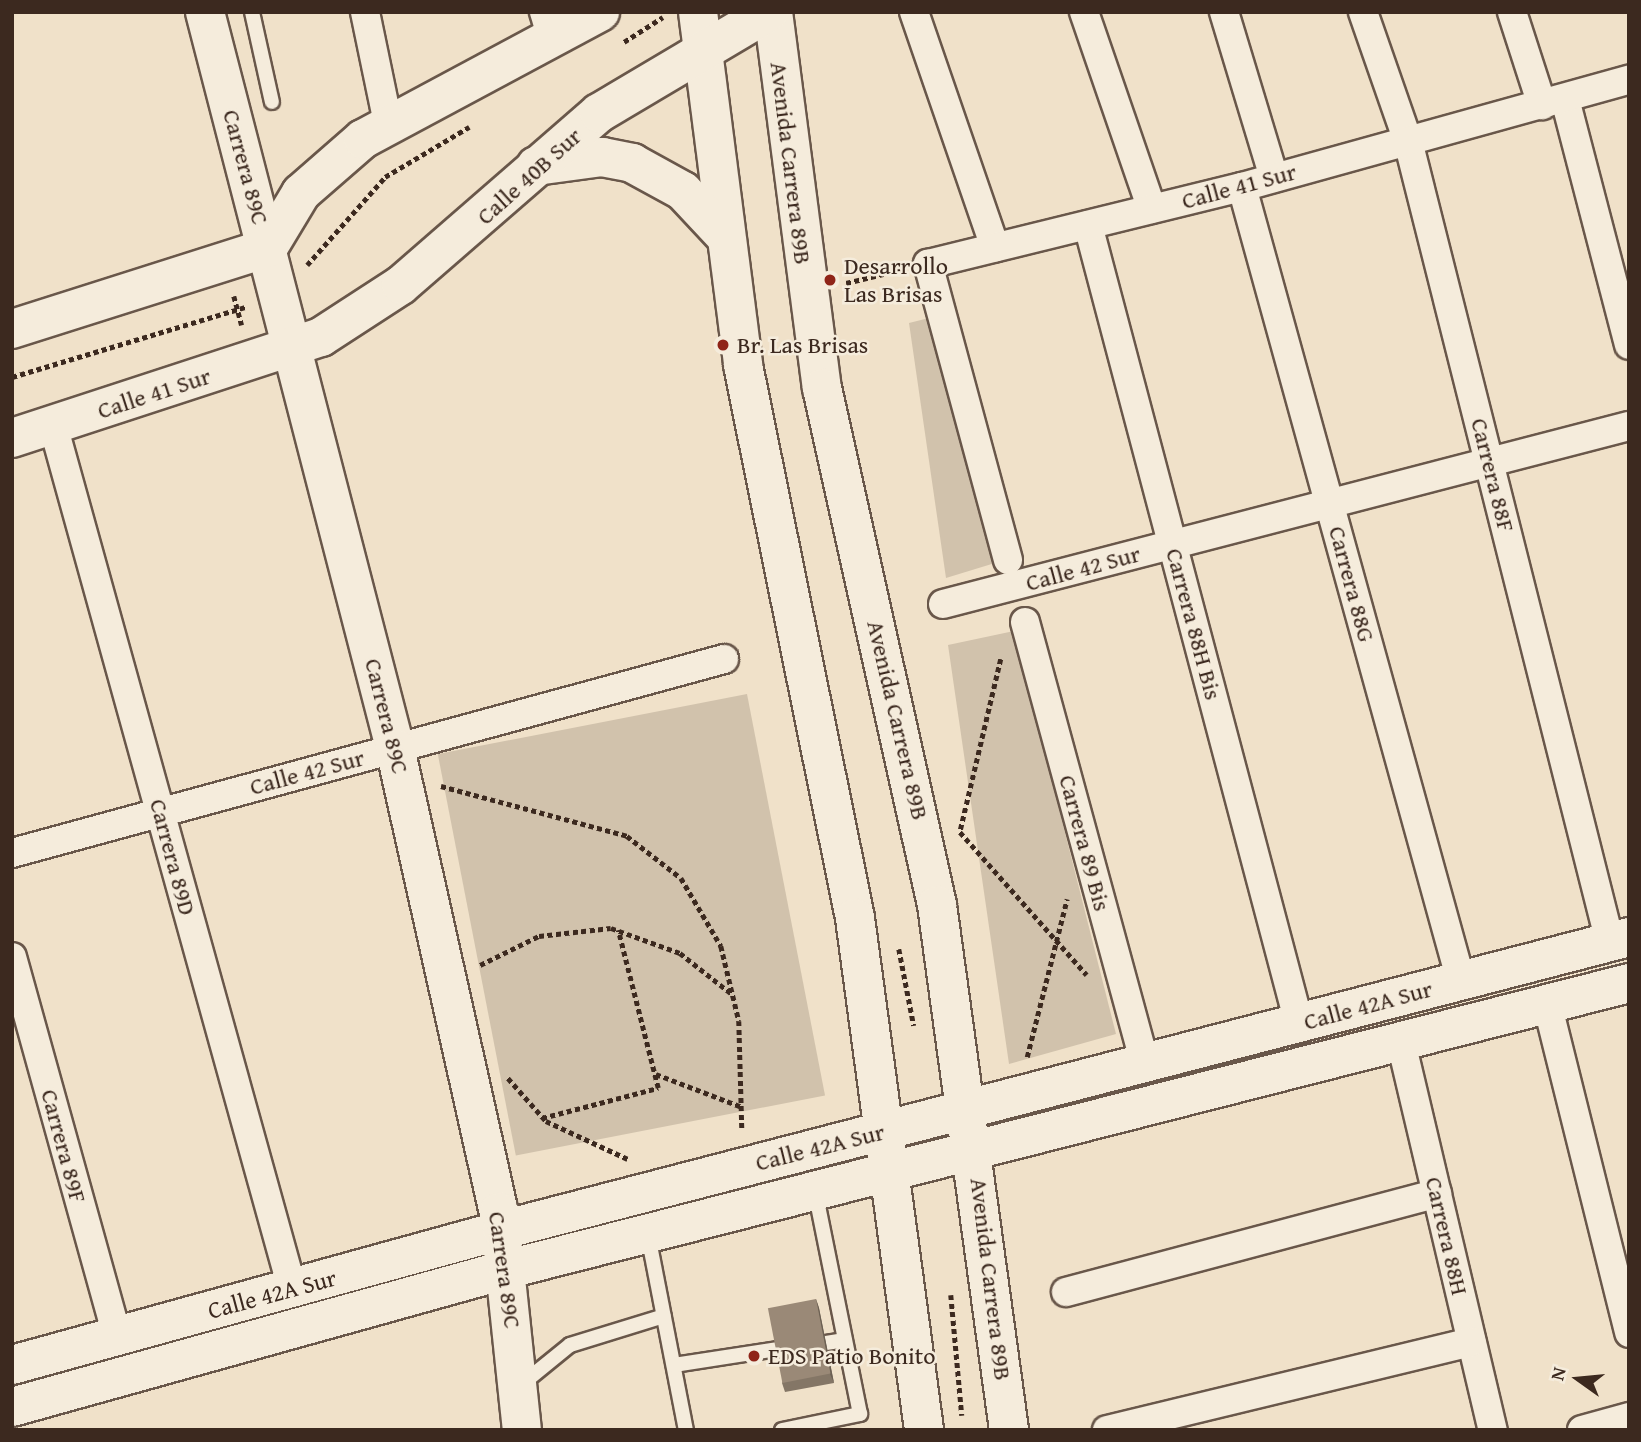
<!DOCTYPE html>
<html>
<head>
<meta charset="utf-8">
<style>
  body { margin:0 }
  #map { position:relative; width:1641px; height:1442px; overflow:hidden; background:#f0e1c9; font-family:"Gentium Book Plus",serif }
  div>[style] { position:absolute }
  .green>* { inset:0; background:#d1c2ac; transform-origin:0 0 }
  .path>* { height:4.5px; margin-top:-2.25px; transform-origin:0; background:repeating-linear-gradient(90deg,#3c291f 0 5px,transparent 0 8.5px) }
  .roads { filter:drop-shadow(2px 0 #69574a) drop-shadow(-2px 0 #69574a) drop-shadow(0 2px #69574a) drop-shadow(0 -2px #69574a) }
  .lane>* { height:14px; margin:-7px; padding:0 7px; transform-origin:7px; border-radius:7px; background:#f5ecdc }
  .street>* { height:28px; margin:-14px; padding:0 14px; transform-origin:14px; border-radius:14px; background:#f5ecdc }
  .secondary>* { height:38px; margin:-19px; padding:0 19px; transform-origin:19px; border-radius:19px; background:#f5ecdc }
  .wall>* { inset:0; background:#847666 }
  .shaded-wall>* { inset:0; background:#6c6053 }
  .building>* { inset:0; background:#9a8977; transform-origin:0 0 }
  .dots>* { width:19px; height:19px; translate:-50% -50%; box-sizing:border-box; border:4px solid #f5ecdc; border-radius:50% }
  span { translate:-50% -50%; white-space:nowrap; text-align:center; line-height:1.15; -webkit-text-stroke:5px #f5ecdc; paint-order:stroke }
  .street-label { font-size:24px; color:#3c291f }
  .poi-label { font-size:24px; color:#3c291f }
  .left { translate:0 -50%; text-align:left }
  .frame { position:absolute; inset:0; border:14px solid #3c291f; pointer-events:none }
  .north { position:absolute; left:1543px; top:1344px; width:70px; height:70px; -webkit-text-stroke:5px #f5ecdc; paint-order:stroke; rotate:285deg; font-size:19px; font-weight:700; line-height:28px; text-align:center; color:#3c291f }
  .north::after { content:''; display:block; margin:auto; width:24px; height:32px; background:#3c291f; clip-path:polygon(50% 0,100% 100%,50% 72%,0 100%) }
</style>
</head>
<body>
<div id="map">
  <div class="green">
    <div style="clip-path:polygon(929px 318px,995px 563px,946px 578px,909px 323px)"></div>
    <div style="clip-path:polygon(1014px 631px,1116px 1034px,1009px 1064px,948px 645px)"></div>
    <div style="left:747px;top:694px;width:409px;height:315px;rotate:79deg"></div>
  </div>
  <div class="path">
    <div style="left:624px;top:42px;width:46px;rotate:-32.7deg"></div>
    <div style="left:307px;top:265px;width:118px;rotate:-48.4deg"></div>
    <div style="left:385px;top:177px;width:98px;rotate:-30.8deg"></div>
    <div style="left:846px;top:283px;width:56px;rotate:-13.5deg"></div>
    <div style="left:234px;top:296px;width:30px;rotate:75deg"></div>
    <div style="left:12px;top:377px;width:244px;rotate:-16.7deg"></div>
    <div style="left:1001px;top:659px;width:178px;rotate:103.3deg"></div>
    <div style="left:960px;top:832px;width:191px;rotate:48.4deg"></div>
    <div style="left:441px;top:786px;width:193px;rotate:15deg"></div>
    <div style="left:627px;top:836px;width:68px;rotate:37.9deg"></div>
    <div style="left:681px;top:878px;width:79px;rotate:59.5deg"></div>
    <div style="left:721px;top:946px;width:77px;rotate:76.5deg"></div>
    <div style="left:739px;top:1021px;width:108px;rotate:88.4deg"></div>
    <div style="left:899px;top:949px;width:78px;rotate:79deg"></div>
    <div style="left:480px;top:965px;width:66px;rotate:-26.2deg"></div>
    <div style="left:539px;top:936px;width:72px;rotate:-6.3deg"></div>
    <div style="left:611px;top:928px;width:73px;rotate:19.9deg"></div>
    <div style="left:680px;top:953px;width:66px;rotate:38.3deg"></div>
    <div style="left:1027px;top:1057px;width:163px;rotate:-75.8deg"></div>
    <div style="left:656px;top:1074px;width:92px;rotate:21deg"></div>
    <div style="left:508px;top:1078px;width:57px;rotate:48.5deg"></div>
    <div style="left:546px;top:1121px;width:90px;rotate:24.9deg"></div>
    <div style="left:542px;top:1118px;width:120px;rotate:-14.5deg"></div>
    <div style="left:658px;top:1088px;width:163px;rotate:-104.2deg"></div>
    <div style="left:951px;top:1295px;width:121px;rotate:84.8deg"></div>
  </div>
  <div class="roads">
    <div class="lane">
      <div style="left:252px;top:12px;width:92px;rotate:77.5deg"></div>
      <div style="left:648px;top:1235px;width:199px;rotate:79deg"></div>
      <div style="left:826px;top:1343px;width:19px;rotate:-9deg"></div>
      <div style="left:674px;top:1365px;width:104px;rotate:-8.8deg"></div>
      <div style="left:522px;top:1384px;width:62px;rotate:-39.1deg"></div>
      <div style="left:570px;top:1345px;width:98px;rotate:-17.1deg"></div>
      <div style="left:782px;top:1430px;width:80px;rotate:-11.6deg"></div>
      <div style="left:860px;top:1414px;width:227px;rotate:-101.4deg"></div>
    </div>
    <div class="street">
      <div style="left:365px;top:12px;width:113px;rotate:78.3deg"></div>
      <div style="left:544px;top:12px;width:27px;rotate:73deg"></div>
      <div style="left:914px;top:12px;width:249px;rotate:71deg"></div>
      <div style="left:1084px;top:12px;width:208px;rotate:71deg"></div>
      <div style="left:1224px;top:12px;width:173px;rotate:73.2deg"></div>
      <div style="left:1363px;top:12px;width:137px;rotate:70.8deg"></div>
      <div style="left:1408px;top:141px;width:826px;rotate:75.85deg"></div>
      <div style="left:1512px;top:12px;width:98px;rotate:72.1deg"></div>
      <div style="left:1565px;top:99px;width:254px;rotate:75.4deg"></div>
      <div style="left:1242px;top:187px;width:824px;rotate:74.58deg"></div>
      <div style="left:1088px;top:225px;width:825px;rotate:75.19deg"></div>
      <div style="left:53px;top:425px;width:895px;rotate:74.52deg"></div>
      <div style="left:1008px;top:560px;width:307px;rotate:-105.1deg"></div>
      <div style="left:928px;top:264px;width:323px;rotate:-13.8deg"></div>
      <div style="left:1242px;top:187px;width:402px;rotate:-15.5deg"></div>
      <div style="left:943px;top:604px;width:709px;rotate:-14.55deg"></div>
      <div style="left:1025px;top:622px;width:457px;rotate:74.8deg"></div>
      <div style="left:12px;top:853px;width:738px;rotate:-15.24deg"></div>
      <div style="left:12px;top:957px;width:393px;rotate:74.5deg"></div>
      <div style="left:1547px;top:1003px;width:340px;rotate:76deg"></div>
      <div style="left:1401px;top:1042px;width:399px;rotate:76.7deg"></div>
      <div style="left:1066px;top:1292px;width:384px;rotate:-14.9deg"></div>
      <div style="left:1107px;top:1430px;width:375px;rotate:-13.6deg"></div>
      <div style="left:1582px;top:1430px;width:49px;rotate:-15.5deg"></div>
    </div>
    <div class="secondary">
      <div style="left:205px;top:12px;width:760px;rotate:75.52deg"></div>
      <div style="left:395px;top:748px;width:476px;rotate:77.4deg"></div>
      <div style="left:499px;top:1212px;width:219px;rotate:84deg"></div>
      <div style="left:698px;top:12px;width:356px;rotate:82.7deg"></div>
      <div style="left:743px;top:365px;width:564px;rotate:78.55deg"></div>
      <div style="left:855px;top:918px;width:517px;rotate:82.32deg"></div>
      <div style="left:773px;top:12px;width:379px;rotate:82.6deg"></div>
      <div style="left:822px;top:388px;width:530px;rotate:77.46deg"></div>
      <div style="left:937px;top:905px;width:530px;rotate:82.19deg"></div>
      <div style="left:536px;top:166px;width:67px;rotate:-7.8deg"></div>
      <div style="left:602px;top:157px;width:31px;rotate:11deg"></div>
      <div style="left:632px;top:163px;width:58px;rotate:28.8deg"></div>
      <div style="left:683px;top:191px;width:62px;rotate:47deg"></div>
      <div style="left:268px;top:248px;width:64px;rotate:-59deg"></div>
      <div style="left:301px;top:193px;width:82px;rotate:-41.1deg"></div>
      <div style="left:363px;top:139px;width:269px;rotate:-28.2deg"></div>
      <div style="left:12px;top:329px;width:269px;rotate:-17.6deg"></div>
      <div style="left:12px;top:438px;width:325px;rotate:-18.1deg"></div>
      <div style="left:321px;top:337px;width:95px;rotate:-33deg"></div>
      <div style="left:401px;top:285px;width:262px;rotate:-41deg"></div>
      <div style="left:599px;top:113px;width:198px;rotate:-30.7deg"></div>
      <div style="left:12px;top:1365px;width:508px;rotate:-15.4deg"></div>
      <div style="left:502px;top:1230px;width:1164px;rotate:-14.57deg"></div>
      <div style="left:12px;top:1407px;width:515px;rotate:-15.55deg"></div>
      <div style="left:508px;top:1269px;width:1157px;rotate:-14.31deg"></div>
    </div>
  </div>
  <div class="wall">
    <div style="clip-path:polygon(816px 1299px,819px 1308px,834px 1383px,785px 1392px,782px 1383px)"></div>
  </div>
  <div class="shaded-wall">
    <div style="clip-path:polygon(816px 1299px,819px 1308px,834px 1383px,830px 1374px)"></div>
  </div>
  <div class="building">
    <div style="left:816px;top:1299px;width:76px;height:49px;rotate:79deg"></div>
  </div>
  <div class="dots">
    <div style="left:830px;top:280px;background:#8f2418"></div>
    <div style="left:723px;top:345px;background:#8f2418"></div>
    <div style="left:754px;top:1356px;background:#8f2418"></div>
  </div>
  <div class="street-label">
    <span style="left:791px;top:163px;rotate:83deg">Avenida Carrera 89B</span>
    <span style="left:246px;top:167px;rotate:75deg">Carrera 89C</span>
    <span style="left:529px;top:176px;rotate:-42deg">Calle 40B Sur</span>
    <span style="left:1239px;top:186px;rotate:-15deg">Calle 41 Sur</span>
    <span style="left:154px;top:393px;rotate:-18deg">Calle 41 Sur</span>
    <span style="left:1493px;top:475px;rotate:76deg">Carrera 88F</span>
    <span style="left:1083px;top:568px;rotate:-15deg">Calle 42 Sur</span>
    <span style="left:1352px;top:584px;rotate:75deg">Carrera 88G</span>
    <span style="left:1194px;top:624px;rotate:75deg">Carrera 88H Bis</span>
    <span style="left:387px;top:716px;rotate:76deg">Carrera 89C</span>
    <span style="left:898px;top:720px;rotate:77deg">Avenida Carrera 89B</span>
    <span style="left:307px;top:772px;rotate:-15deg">Calle 42 Sur</span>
    <span style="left:1085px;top:843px;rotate:75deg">Carrera 89 Bis</span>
    <span style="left:173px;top:857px;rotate:75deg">Carrera 89D</span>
    <span style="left:1368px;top:1005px;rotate:-15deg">Calle 42A Sur</span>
    <span style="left:64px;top:1146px;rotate:75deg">Carrera 89F</span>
    <span style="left:820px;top:1147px;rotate:-14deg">Calle 42A Sur</span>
    <span style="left:1447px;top:1236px;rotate:77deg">Carrera 88H</span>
    <span style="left:505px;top:1270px;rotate:82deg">Carrera 89C</span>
    <span style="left:991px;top:1279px;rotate:83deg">Avenida Carrera 89B</span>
    <span style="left:272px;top:1294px;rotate:-15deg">Calle 42A Sur</span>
  </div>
  <div class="poi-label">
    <span class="left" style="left:844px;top:280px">Desarrollo<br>Las Brisas</span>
    <span class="left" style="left:737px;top:345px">Br. Las Brisas</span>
    <span class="left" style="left:768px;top:1356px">EDS Patio Bonito</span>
  </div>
  <div class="frame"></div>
  <div class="north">N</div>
</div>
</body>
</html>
